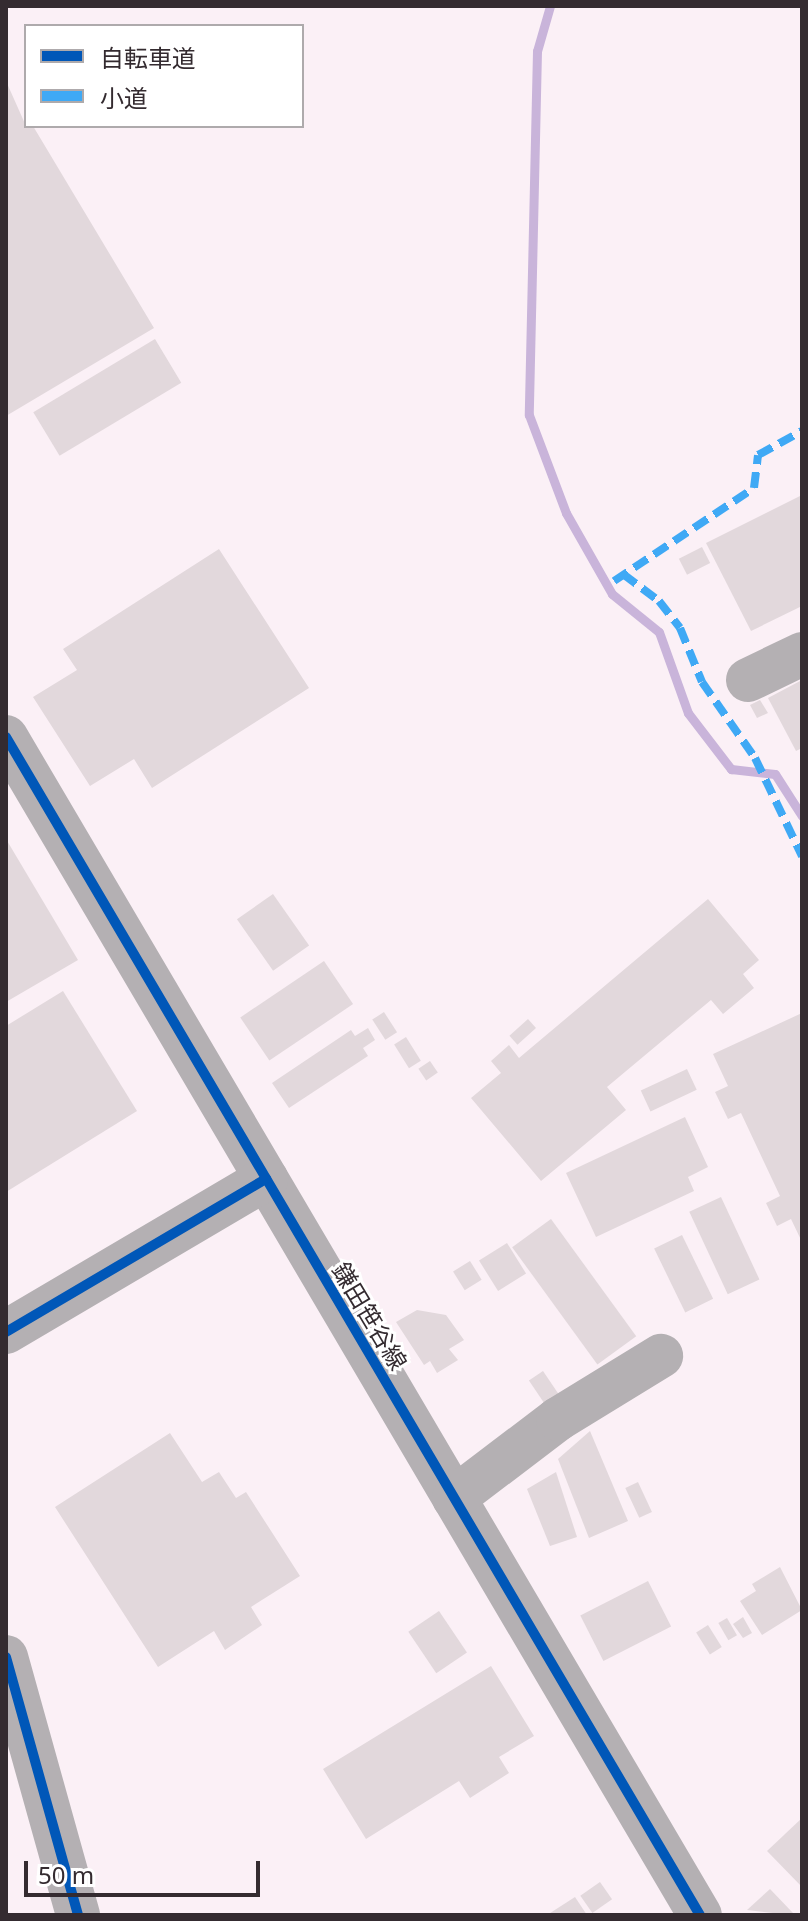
<!DOCTYPE html>
<html>
<head>
<meta charset="utf-8">
<style>
  body { margin:0 }
  #map { position:relative; width:808px; height:1921px; overflow:hidden; background:#fbf0f6; font-family:"Noto Sans","Noto Sans JP",sans-serif }
  div>[style] { position:absolute }
  .stream>* { height:9px; margin:-4.5px; padding:0 4.5px; transform-origin:4.5px; border-radius:4.5px; background:#c9b4da }
  .building>* { inset:0; background:#e2d8dc; transform-origin:0 0 }
  .minor>* { height:44px; margin:-22px; padding:0 22px; transform-origin:22px; border-radius:22px; background:#b4b0b3 }
  .quiet>* { height:8px; margin-top:-4px; transform-origin:0; background:repeating-linear-gradient(90deg,#3fa9f5 0 16px,transparent 0 24px) }
  .cycleway>* { height:10px; margin:-5px; padding:0 5px; transform-origin:5px; border-radius:5px; background:#0057b8 }
  span { translate:-50% -50%; white-space:nowrap; text-align:center; line-height:1.15; -webkit-text-stroke:6px #fff; paint-order:stroke }
  .street-label { font-size:24px; color:#342b30 }
  .frame { position:absolute; inset:0; border:8px solid #342b30; pointer-events:none }
  .legend { position:absolute; left:24px; top:24px; width:280px; height:104px; box-sizing:border-box; background:#fff; border:2px solid #aeaaac; margin:0; padding:10px 14px; list-style:none; font-size:24px; color:#342b30 }
  .legend li { display:flex; align-items:center; gap:16px; height:40px }
  .legend b { width:40px; border:2px solid #aeaaac }
  .scale { position:absolute; left:24px; top:1861px; width:236px; height:36px; box-sizing:border-box; border:4px solid #342b30; border-top:0; padding-left:10px; font-size:24px; line-height:28px; white-space:nowrap; color:#342b30; -webkit-text-stroke:6px #fff; paint-order:stroke }
</style>
</head>
<body>
<div id="map">
  <div class="stream">
    <div style="left:550px;top:6px;width:47px;rotate:106.1deg"></div>
    <div style="left:537px;top:51px;width:364px;rotate:91.3deg"></div>
    <div style="left:529px;top:415px;width:105px;rotate:69.3deg"></div>
    <div style="left:566px;top:513px;width:93px;rotate:60.4deg"></div>
    <div style="left:612px;top:594px;width:60px;rotate:39deg"></div>
    <div style="left:659px;top:632px;width:86px;rotate:70.3deg"></div>
    <div style="left:688px;top:713px;width:71px;rotate:52.5deg"></div>
    <div style="left:731px;top:769px;width:44px;rotate:6.5deg"></div>
    <div style="left:775px;top:774px;width:50px;rotate:57.3deg"></div>
  </div>
  <div class="building">
    <div style="clip-path:polygon(6px 81px,26px 126px,33px 126px,154px 328px,6px 416px)"></div>
    <div style="left:155px;top:339px;width:51px;height:142px;rotate:59deg"></div>
    <div style="clip-path:polygon(802px 495px,802px 606px,751px 631px,706px 543px)"></div>
    <div style="left:702px;top:547px;width:18px;height:26px;rotate:63deg"></div>
    <div style="clip-path:polygon(219px 549px,309px 688px,152px 788px,134px 759px,90px 786px,33px 697px,77px 670px,63px 649px)"></div>
    <div style="clip-path:polygon(802px 680px,802px 748px,796px 751px,768px 698px)"></div>
    <div style="clip-path:polygon(760px 700px,768px 713px,757px 718px,750px 705px)"></div>
    <div style="clip-path:polygon(6px 839px,78px 960px,6px 1002px)"></div>
    <div style="left:273px;top:894px;width:63px;height:44px;rotate:55deg"></div>
    <div style="clip-path:polygon(708px 899px,759px 960px,743px 974px,754px 988px,723px 1014px,711px 1000px,607px 1087px,626px 1110px,541px 1181px,471px 1098px,501px 1073px,491px 1061px,509px 1045px,519px 1058px)"></div>
    <div style="left:324px;top:961px;width:52px;height:101px;rotate:56deg"></div>
    <div style="clip-path:polygon(63px 991px,137px 1111px,6px 1192px,6px 1026px)"></div>
    <div style="left:384px;top:1012px;width:24px;height:14px;rotate:57deg"></div>
    <div style="clip-path:polygon(802px 1013px,802px 1242px,791px 1219px,777px 1226px,766px 1203px,780px 1196px,741px 1113px,728px 1119px,715px 1092px,728px 1086px,713px 1054px)"></div>
    <div style="left:528px;top:1019px;width:12px;height:25px;rotate:48deg"></div>
    <div style="clip-path:polygon(368px 1028px,375px 1040px,363px 1048px,368px 1056px,289px 1108px,272px 1083px,351px 1030px,355px 1036px)"></div>
    <div style="left:406px;top:1037px;width:28px;height:14px;rotate:58deg"></div>
    <div style="left:430px;top:1061px;width:14px;height:14px;rotate:56deg"></div>
    <div style="left:687px;top:1069px;width:23px;height:51px;rotate:65deg"></div>
    <div style="clip-path:polygon(685px 1117px,708px 1167px,688px 1177px,694px 1191px,596px 1237px,566px 1173px)"></div>
    <div style="left:721px;top:1197px;width:91px;height:35px;rotate:65deg"></div>
    <div style="left:551px;top:1219px;width:145px;height:48px;rotate:54deg"></div>
    <div style="left:682px;top:1235px;width:71px;height:31px;rotate:64deg"></div>
    <div style="left:507px;top:1243px;width:36px;height:33px;rotate:58deg"></div>
    <div style="left:470px;top:1261px;width:22px;height:20px;rotate:58deg"></div>
    <div style="clip-path:polygon(417px 1310px,446px 1315px,464px 1340px,449px 1349px,458px 1360px,437px 1373px,430px 1361px,424px 1365px,396px 1322px)"></div>
    <div style="left:543px;top:1371px;width:29px;height:17px;rotate:56deg"></div>
    <div style="clip-path:polygon(590px 1431px,628px 1521px,589px 1538px,558px 1459px)"></div>
    <div style="clip-path:polygon(170px 1433px,202px 1482px,219px 1472px,236px 1498px,246px 1492px,300px 1576px,251px 1607px,262px 1625px,225px 1650px,214px 1631px,158px 1667px,55px 1507px)"></div>
    <div style="clip-path:polygon(556px 1472px,577px 1537px,550px 1546px,527px 1489px)"></div>
    <div style="left:638px;top:1482px;width:33px;height:14px;rotate:65deg"></div>
    <div style="clip-path:polygon(780px 1567px,802px 1610px,762px 1635px,740px 1601px,756px 1591px,752px 1584px)"></div>
    <div style="left:648px;top:1581px;width:51px;height:76px;rotate:63deg"></div>
    <div style="left:439px;top:1611px;width:50px;height:37px;rotate:56deg"></div>
    <div style="clip-path:polygon(743px 1617px,752px 1633px,743px 1638px,733px 1624px)"></div>
    <div style="left:727px;top:1618px;width:20px;height:10px;rotate:60deg"></div>
    <div style="left:708px;top:1625px;width:26px;height:14px;rotate:58deg"></div>
    <div style="clip-path:polygon(491px 1666px,534px 1736px,499px 1757px,509px 1773px,470px 1798px,459px 1781px,366px 1839px,323px 1769px)"></div>
    <div style="clip-path:polygon(802px 1818px,802px 1887px,767px 1851px)"></div>
    <div style="left:600px;top:1882px;width:21px;height:24px;rotate:55deg"></div>
    <div style="clip-path:polygon(770px 1889px,793px 1913px,790px 1915px,747px 1910px)"></div>
    <div style="clip-path:polygon(575px 1897px,587px 1915px,547px 1915px)"></div>
  </div>
  <div class="minor">
    <div style="left:748px;top:680px;width:60px;rotate:-25.7deg"></div>
    <div style="left:6px;top:737px;width:1367px;rotate:59.5deg"></div>
    <div style="left:6px;top:1332px;width:302px;rotate:-30.5deg"></div>
    <div style="left:454px;top:1498px;width:131px;rotate:-37.2deg"></div>
    <div style="left:558px;top:1419px;width:121px;rotate:-31.5deg"></div>
    <div style="left:6px;top:1657px;width:268px;rotate:74.4deg"></div>
  </div>
  <div class="quiet">
    <div style="left:623px;top:574px;width:45px;rotate:36.9deg"></div>
    <div style="left:659px;top:601px;width:34px;rotate:52deg"></div>
    <div style="left:680px;top:628px;width:58px;rotate:67.8deg"></div>
    <div style="left:702px;top:682px;width:93px;rotate:55.1deg"></div>
    <div style="left:755px;top:758px;width:109px;rotate:64.4deg"></div>
    <div style="left:614px;top:581px;width:168px;rotate:-33.6deg"></div>
    <div style="left:754px;top:488px;width:33px;rotate:-83deg"></div>
    <div style="left:758px;top:455px;width:50px;rotate:-28.6deg"></div>
  </div>
  <div class="cycleway">
    <div style="left:6px;top:737px;width:1367px;rotate:59.5deg"></div>
    <div style="left:6px;top:1332px;width:302px;rotate:-30.5deg"></div>
    <div style="left:6px;top:1657px;width:268px;rotate:74.4deg"></div>
  </div>
  <div class="street-label">
    <span style="left:370px;top:1316px;rotate:59deg">鎌田笹谷線</span>
  </div>
  <div class="frame"></div>
  <ul class="legend">
  <li><b style="height:10px;background:#0057b8"></b>自転車道</li>
  <li><b style="height:10px;background:#3fa9f5"></b>小道</li>
  </ul>
  <div class="scale">50 m</div>
</div>
</body>
</html>
